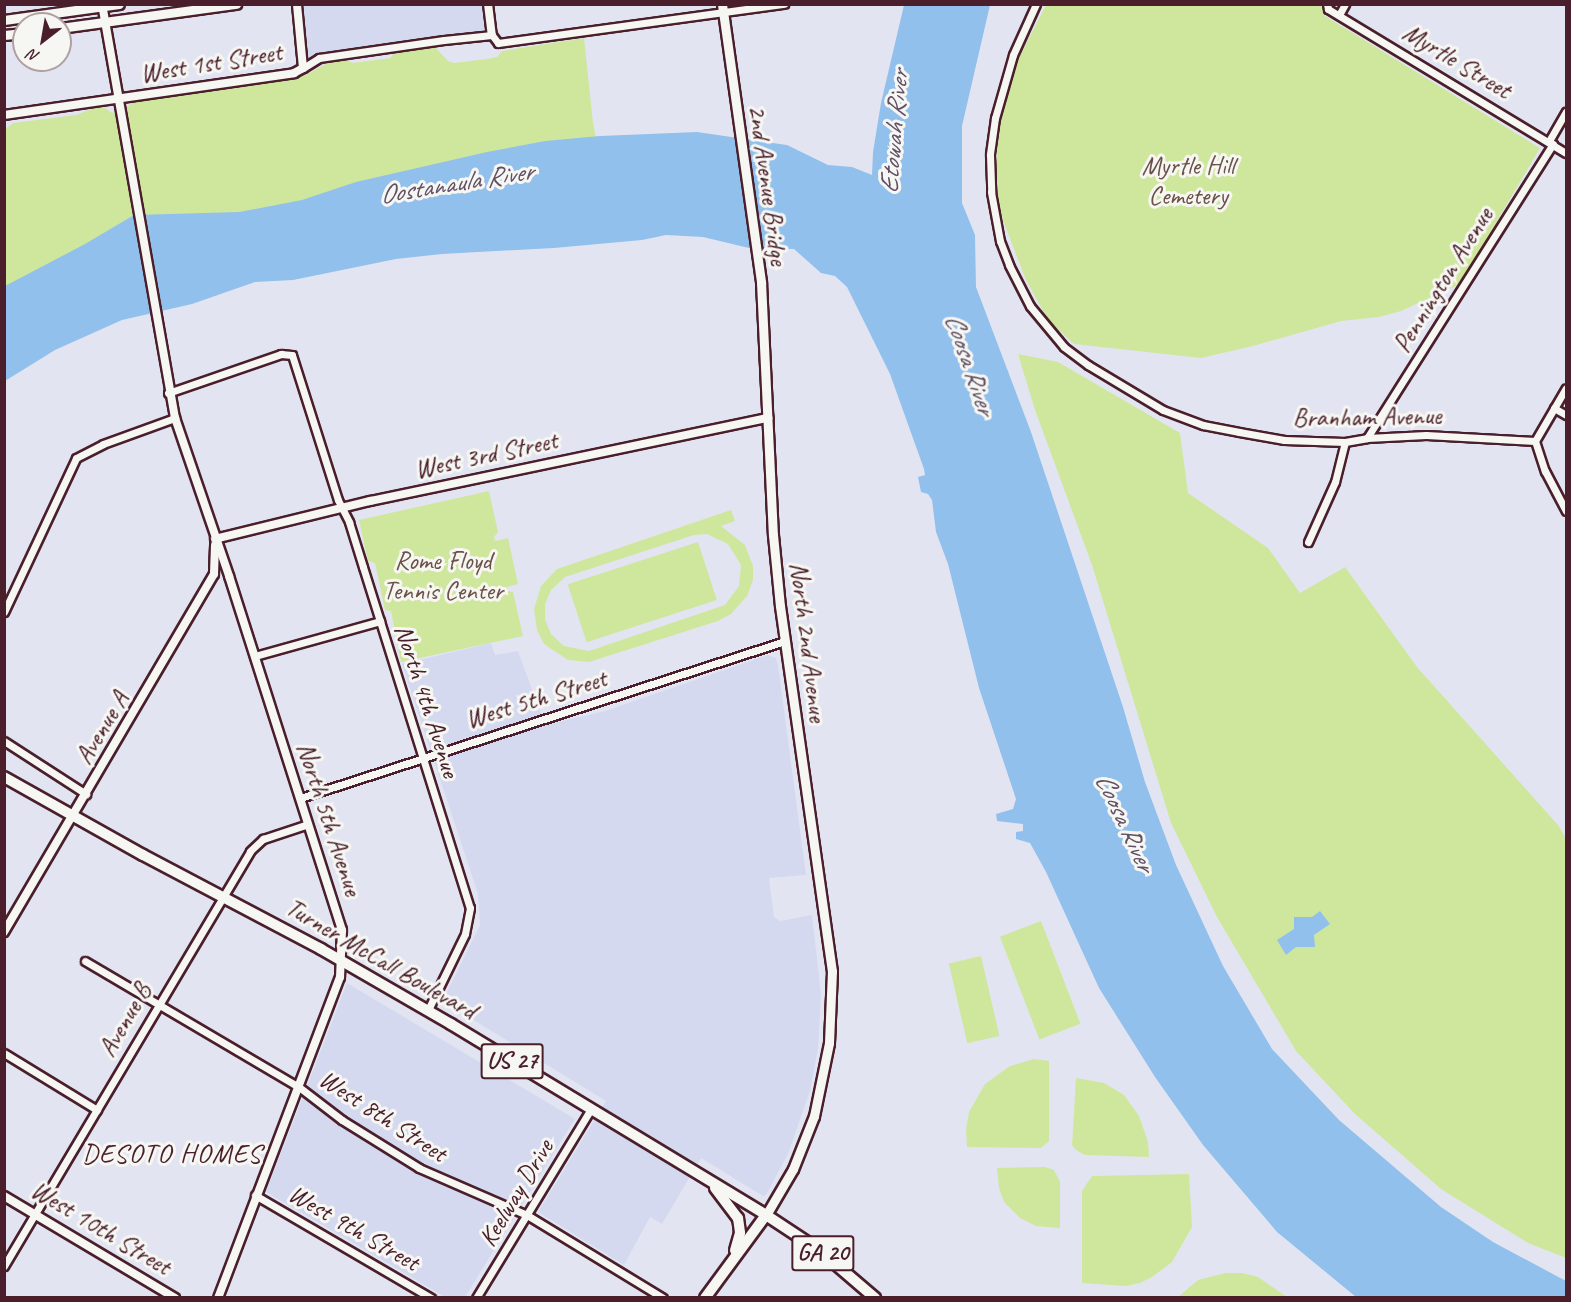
<!DOCTYPE html>
<html>
<head>
<meta charset="utf-8">
<style>
  body { margin:0 }
  #map { position:relative; width:1571px; height:1302px; overflow:hidden; background:#e2e5f1; font-family:Caveat,sans-serif }
  div>[style] { position:absolute }
  .built>* { inset:0; background:#d4d9f0 }
  .green>* { inset:0; background:#cfe79d; transform-origin:0 0 }
  .water>* { inset:0; background:#92c0ec }
  .roads { filter:drop-shadow(2px 0 #4a1f2b) drop-shadow(-2px 0 #4a1f2b) drop-shadow(0 2px #4a1f2b) drop-shadow(0 -2px #4a1f2b) }
  .minor>* { height:7px; margin:-3.5px; padding:0 3.5px; transform-origin:3.5px; border-radius:3.5px; background:#f6f6f2 }
  .tertiary>* { height:8px; margin:-4px; padding:0 4px; transform-origin:4px; border-radius:4px; background:#f6f6f2 }
  .secondary>* { height:9px; margin:-4.5px; padding:0 4.5px; transform-origin:4.5px; border-radius:4.5px; background:#f6f6f2 }
  .primary>* { height:10px; margin:-5px; padding:0 5px; transform-origin:5px; border-radius:5px; background:#f6f6f2 }
  span { translate:-50% -50%; white-space:nowrap; text-align:center; line-height:1.15; -webkit-text-stroke:6px #f6f6f2; paint-order:stroke }
  .shield-label span { padding:2px 4px; background:#f6f6f2; border:2px solid; border-radius:4px; -webkit-text-stroke-width:0 }
  .shield-label { font-size:24px; color:#4a1f2b; font-weight:700 }
  .street-label { font-size:26px; color:#4a1f2b }
  .park-label { font-size:26px; color:#6b5148 }
  .water-label { font-size:27px; color:#604f65; font-style:italic }
  .neighbourhood-label { font-size:27px; color:#4a1f2b; letter-spacing:1.5px }
  .frame { position:absolute; inset:0; border:6px solid #4a1f2b; pointer-events:none }
  .north { position:absolute; left:12px; top:12px; width:60px; height:60px; box-sizing:border-box; background:#f6f6f2; border:2px solid #b1a0a2; border-radius:50%; rotate:211deg; font-size:16px; font-weight:700; line-height:24px; text-align:center; color:#4a1f2b }
  .north::after { content:''; display:block; margin:auto; width:21px; height:27px; background:#4a1f2b; clip-path:polygon(50% 0,100% 100%,50% 72%,0 100%) }
</style>
</head>
<body>
<div id="map">
  <div class="built">
    <div style="clip-path:polygon(297px 5px,488px 5px,492px 35px,303px 68px)"></div>
    <div style="clip-path:polygon(491px 643px,495px 655px,518px 651px,545px 725px,605px 711px,768px 655px,776px 658px,778px 665px,806px 875px,769px 878px,774px 917px,780px 921px,812px 915px,821px 994px,818px 1048px,810px 1091px,788px 1154px,766px 1195px,763px 1196px,701px 1158px,662px 1224px,650px 1217px,624px 1265px,538px 1212px,606px 1101px,449px 1005px,446px 1001px,446px 994px,480px 925px,478px 894px,402px 664px)"></div>
    <div style="clip-path:polygon(347px 983px,575px 1119px,465px 1297px,445px 1297px,266px 1192px)"></div>
  </div>
  <div class="green">
    <div style="clip-path:polygon(1046px 5px,1322px 5px,1325px 16px,1540px 148px,1460px 284px,1401px 311px,1379px 317px,1341px 321px,1253px 346px,1201px 358px,1074px 344px,1048px 320px,1026px 280px,1004px 223px,997px 195px,996px 161px,1000px 124px,1014px 67px)"></div>
    <div style="clip-path:polygon(584px 38px,593px 123px,606px 186px,5px 332px,4px 130px,13px 123px,76px 115px,94px 108px,105px 108px,112px 113px,129px 106px,131px 101px,299px 77px,308px 74px,329px 62px,344px 58px,352px 63px,390px 58px,395px 52px,435px 47px,448px 61px,454px 63px,487px 59px,497px 57px,502px 51px)"></div>
    <div style="clip-path:polygon(1018px 354px,1058px 362px,1180px 433px,1188px 493px,1268px 548px,1300px 593px,1345px 567px,1417px 667px,1558px 825px,1566px 839px,1566px 1258px,1528px 1243px,1441px 1189px,1355px 1114px,1296px 1051px,1217px 917px,1171px 823px,1092px 565px,1035px 410px)"></div>
    <div style="clip-path:polygon(489px 491px,498px 532px,494px 537px,495px 541px,508px 538px,518px 584px,507px 587px,508px 591px,513px 592px,523px 636px,401px 662px,391px 611px,385px 610px,375px 563px,368px 561px,359px 520px)"></div>
    <div style="clip-path:polygon(evenodd,731px 510px,735px 521px,721px 526px,745px 545px,753px 566px,753px 580px,747px 596px,731px 614px,718px 621px,589px 662px,568px 660px,544px 644px,537px 630px,534px 609px,541px 586px,557px 569px,731px 510px,707px 534px,728px 544px,741px 565px,739px 586px,725px 605px,589px 651px,564px 646px,551px 634px,545px 619px,545px 604px,551px 590px,565px 577px,694px 535px,707px 534px)"></div>
    <div style="left:698px;top:542px;width:61px;height:137px;rotate:72deg"></div>
    <div style="left:1041px;top:921px;width:110px;height:44px;rotate:69deg"></div>
    <div style="left:981px;top:956px;width:82px;height:33px;rotate:77deg"></div>
    <div style="clip-path:polygon(1034px 1059px,1049px 1061px,1049px 1141px,1041px 1148px,967px 1147px,966px 1130px,969px 1112px,985px 1084px,1010px 1066px)"></div>
    <div style="clip-path:polygon(1076px 1078px,1104px 1083px,1124px 1095px,1139px 1116px,1148px 1142px,1149px 1157px,1085px 1155px,1076px 1150px,1072px 1145px)"></div>
    <div style="clip-path:polygon(1045px 1167px,1054px 1170px,1060px 1182px,1060px 1228px,1036px 1226px,1020px 1218px,1004px 1202px,999px 1188px,997px 1168px)"></div>
    <div style="clip-path:polygon(1189px 1174px,1192px 1227px,1172px 1262px,1152px 1277px,1140px 1283px,1126px 1286px,1082px 1283px,1082px 1191px,1092px 1176px)"></div>
    <div style="clip-path:polygon(1225px 1273px,1242px 1273px,1258px 1277px,1287px 1297px,1178px 1297px,1198px 1280px)"></div>
  </div>
  <div class="water">
    <div style="clip-path:polygon(904px 5px,990px 5px,962px 126px,962px 203px,975px 235px,976px 287px,1031px 432px,1123px 707px,1145px 782px,1176px 865px,1223px 966px,1272px 1049px,1339px 1120px,1441px 1207px,1493px 1242px,1566px 1281px,1566px 1297px,1356px 1297px,1277px 1232px,1203px 1145px,1155px 1077px,1099px 988px,1046px 872px,1030px 843px,1016px 839px,1016px 832px,1023px 831px,1023px 824px,997px 821px,996px 814px,1013px 809px,1016px 799px,979px 688px,948px 564px,936px 532px,932px 500px,928px 494px,921px 492px,918px 477px,925px 475px,924px 469px,890px 374px,847px 287px,835px 276px,821px 273px,794px 249px,749px 248px,703px 237px,666px 235px,642px 240px,554px 248px,442px 254px,396px 259px,293px 280px,255px 282px,192px 304px,122px 320px,55px 350px,5px 381px,5px 286px,85px 244px,134px 215px,239px 212px,302px 200px,356px 182px,487px 152px,545px 141px,600px 136px,697px 132px,787px 145px,828px 165px,852px 167px,872px 175px,873px 152px,881px 103px)"></div>
    <div style="clip-path:polygon(1320px 911px,1330px 924px,1314px 935px,1315px 947px,1296px 947px,1286px 955px,1277px 940px,1294px 929px,1294px 917px,1312px 917px)"></div>
  </div>
  <div class="roads">
    <div class="minor">
      <div style="left:1036px;top:4px;width:56px;rotate:114.3deg"></div>
      <div style="left:1013px;top:55px;width:66px;rotate:105.9deg"></div>
      <div style="left:995px;top:118px;width:37px;rotate:98deg"></div>
      <div style="left:990px;top:155px;width:37px;rotate:88deg"></div>
      <div style="left:991px;top:192px;width:50px;rotate:79.6deg"></div>
      <div style="left:1000px;top:241px;width:26px;rotate:69deg"></div>
      <div style="left:1009px;top:265px;width:46px;rotate:62.9deg"></div>
      <div style="left:1030px;top:306px;width:53px;rotate:50.3deg"></div>
      <div style="left:1064px;top:347px;width:30px;rotate:37deg"></div>
      <div style="left:1088px;top:365px;width:87px;rotate:31deg"></div>
      <div style="left:1163px;top:410px;width:43px;rotate:20.6deg"></div>
      <div style="left:1203px;top:425px;width:37px;rotate:11deg"></div>
      <div style="left:1239px;top:432px;width:46px;rotate:10.1deg"></div>
      <div style="left:1284px;top:440px;width:61px;rotate:1.9deg"></div>
      <div style="left:1345px;top:442px;width:22px;rotate:-10deg"></div>
      <div style="left:1367px;top:438px;width:59px;rotate:-2.9deg"></div>
      <div style="left:1426px;top:435px;width:109px;rotate:3.2deg"></div>
      <div style="left:1327px;top:4px;width:5px;rotate:79deg"></div>
      <div style="left:1328px;top:9px;width:278px;rotate:31.2deg"></div>
      <div style="left:1339px;top:15px;width:13px;rotate:-61deg"></div>
      <div style="left:303px;top:68px;width:19px;rotate:-32deg"></div>
      <div style="left:319px;top:58px;width:126px;rotate:-8.2deg"></div>
      <div style="left:444px;top:40px;width:48px;rotate:-5.9deg"></div>
      <div style="left:492px;top:35px;width:10px;rotate:53deg"></div>
      <div style="left:498px;top:43px;width:289px;rotate:-7.8deg"></div>
      <div style="left:1549px;top:141px;width:34px;rotate:-60deg"></div>
      <div style="left:168px;top:393px;width:120px;rotate:-19deg"></div>
      <div style="left:281px;top:354px;width:11px;rotate:5deg"></div>
      <div style="left:292px;top:355px;width:152px;rotate:72.4deg"></div>
      <div style="left:338px;top:500px;width:25px;rotate:63deg"></div>
      <div style="left:349px;top:522px;width:47px;rotate:72.7deg"></div>
      <div style="left:363px;top:567px;width:357px;rotate:72.6deg"></div>
      <div style="left:470px;top:908px;width:26px;rotate:101deg"></div>
      <div style="left:465px;top:934px;width:85px;rotate:116deg"></div>
      <div style="left:1554px;top:408px;width:14px;rotate:30deg"></div>
      <div style="left:1367px;top:438px;width:348px;rotate:-57.7deg"></div>
      <div style="left:1535px;top:441px;width:32px;rotate:72deg"></div>
      <div style="left:1545px;top:471px;width:45px;rotate:62.3deg"></div>
      <div style="left:1535px;top:441px;width:61px;rotate:-59.7deg"></div>
      <div style="left:1308px;top:542px;width:66px;rotate:-65.8deg"></div>
      <div style="left:1335px;top:482px;width:41px;rotate:-76deg"></div>
      <div style="left:4px;top:612px;width:170px;rotate:-64.9deg"></div>
      <div style="left:76px;top:458px;width:30px;rotate:-27deg"></div>
      <div style="left:103px;top:444px;width:77px;rotate:-19.9deg"></div>
      <div style="left:255px;top:656px;width:130px;rotate:-15.6deg"></div>
      <div style="left:4px;top:741px;width:98px;rotate:32.9deg"></div>
      <div style="left:300px;top:798px;width:510px;rotate:-17.94deg"></div>
      <div style="left:85px;top:961px;width:248px;rotate:30.5deg"></div>
      <div style="left:299px;top:1087px;width:54px;rotate:37.5deg"></div>
      <div style="left:342px;top:1120px;width:91px;rotate:31.9deg"></div>
      <div style="left:419px;top:1168px;width:118px;rotate:23.5deg"></div>
      <div style="left:527px;top:1215px;width:159px;rotate:31.4deg"></div>
      <div style="left:4px;top:1053px;width:109px;rotate:31.5deg"></div>
      <div style="left:255px;top:1195px;width:204px;rotate:30.3deg"></div>
      <div style="left:4px;top:1266px;width:482px;rotate:-59.3deg"></div>
      <div style="left:250px;top:851px;width:18px;rotate:-43deg"></div>
      <div style="left:263px;top:839px;width:47px;rotate:-18.4deg"></div>
      <div style="left:476px;top:1298px;width:221px;rotate:-58.7deg"></div>
    </div>
    <div class="tertiary">
      <div style="left:102px;top:4px;width:420px;rotate:80deg"></div>
      <div style="left:175px;top:418px;width:167px;rotate:71.1deg"></div>
      <div style="left:229px;top:576px;width:372px;rotate:72.3deg"></div>
      <div style="left:342px;top:930px;width:47px;rotate:92.4deg"></div>
      <div style="left:340px;top:977px;width:343px;rotate:110.8deg"></div>
      <div style="left:488px;top:4px;width:31px;rotate:83deg"></div>
      <div style="left:4px;top:115px;width:293px;rotate:-8.2deg"></div>
      <div style="left:294px;top:73px;width:10px;rotate:-29deg"></div>
      <div style="left:303px;top:68px;width:64px;rotate:-95.4deg"></div>
      <div style="left:215px;top:539px;width:160px;rotate:-13.8deg"></div>
      <div style="left:370px;top:501px;width:407px;rotate:-11.8deg"></div>
      <div style="left:4px;top:932px;width:415px;rotate:-59.6deg"></div>
      <div style="left:214px;top:574px;width:29px;rotate:-88deg"></div>
      <div style="left:4px;top:1196px;width:199px;rotate:30.8deg"></div>
    </div>
    <div class="secondary">
      <div style="left:722px;top:4px;width:281px;rotate:82deg"></div>
      <div style="left:761px;top:282px;width:253px;rotate:87.3deg"></div>
      <div style="left:773px;top:535px;width:71px;rotate:84.4deg"></div>
      <div style="left:780px;top:606px;width:369px;rotate:81.9deg"></div>
      <div style="left:832px;top:971px;width:72px;rotate:92.4deg"></div>
      <div style="left:829px;top:1043px;width:75px;rotate:101.6deg"></div>
      <div style="left:814px;top:1116px;width:57px;rotate:111.6deg"></div>
      <div style="left:793px;top:1169px;width:53px;rotate:120.4deg"></div>
      <div style="left:4px;top:20px;width:116px;rotate:-7.9deg"></div>
      <div style="left:60px;top:28px;width:178px;rotate:-7.8deg"></div>
      <div style="left:4px;top:35px;width:20px;rotate:-6deg"></div>
    </div>
    <div class="primary">
      <div style="left:4px;top:777px;width:159px;rotate:29.3deg"></div>
      <div style="left:143px;top:855px;width:201px;rotate:27.8deg"></div>
      <div style="left:321px;top:949px;width:150px;rotate:30deg"></div>
      <div style="left:451px;top:1024px;width:368px;rotate:31.2deg"></div>
      <div style="left:766px;top:1215px;width:64px;rotate:33.4deg"></div>
      <div style="left:819px;top:1250px;width:74px;rotate:40.6deg"></div>
      <div style="left:715px;top:1188px;width:38px;rotate:53deg"></div>
      <div style="left:738px;top:1218px;width:15px;rotate:82deg"></div>
      <div style="left:740px;top:1233px;width:18px;rotate:106deg"></div>
      <div style="left:705px;top:1298px;width:103px;rotate:-53.7deg"></div>
    </div>
  </div>
  <div class="shield-label">
    <span style="left:512px;top:1061px">US 27</span>
    <span style="left:823px;top:1253px">GA 20</span>
  </div>
  <div class="street-label">
    <span style="left:1457px;top:61px;rotate:31deg">Myrtle Street</span>
    <span style="left:211px;top:63px;rotate:-9deg">West 1st Street</span>
    <span style="left:768px;top:185px;rotate:82deg">2nd Avenue Bridge</span>
    <span style="left:1443px;top:280px;rotate:-58deg">Pennington Avenue</span>
    <span style="left:1367px;top:417px;rotate:-1deg">Branham Avenue</span>
    <span style="left:486px;top:455px;rotate:-12deg">West 3rd Street</span>
    <span style="left:808px;top:642px;rotate:83deg">North 2nd Avenue</span>
    <span style="left:536px;top:699px;rotate:-17deg">West 5th Street</span>
    <span style="left:427px;top:701px;rotate:72deg">North 4th Avenue</span>
    <span style="left:102px;top:728px;rotate:-59deg">Avenue A</span>
    <span style="left:329px;top:819px;rotate:72deg">North 5th Avenue</span>
    <span style="left:381px;top:959px;rotate:30deg">Turner McCall Boulevard</span>
    <span style="left:125px;top:1020px;rotate:-60deg">Avenue B</span>
    <span style="left:383px;top:1116px;rotate:33deg">West 8th Street</span>
    <span style="left:516px;top:1193px;rotate:-59deg">Keelway Drive</span>
    <span style="left:101px;top:1228px;rotate:31deg">West 10th Street</span>
    <span style="left:354px;top:1228px;rotate:30deg">West 9th Street</span>
  </div>
  <div class="park-label">
    <span style="left:1188px;top:181px">Myrtle Hill<br>Cemetery</span>
    <span style="left:443px;top:576px">Rome Floyd<br>Tennis Center</span>
  </div>
  <div class="water-label">
    <span style="left:894px;top:132px;rotate:-85deg">Etowah River</span>
    <span style="left:456px;top:183px;rotate:-9deg">Oostanaula River</span>
    <span style="left:970px;top:364px;rotate:71deg">Coosa River</span>
    <span style="left:1125px;top:822px;rotate:65deg">Coosa River</span>
  </div>
  <div class="neighbourhood-label">
    <span style="left:172px;top:1154px">DESOTO HOMES</span>
  </div>
  <div class="frame"></div>
  <div class="north">N</div>
</div>
</body>
</html>
